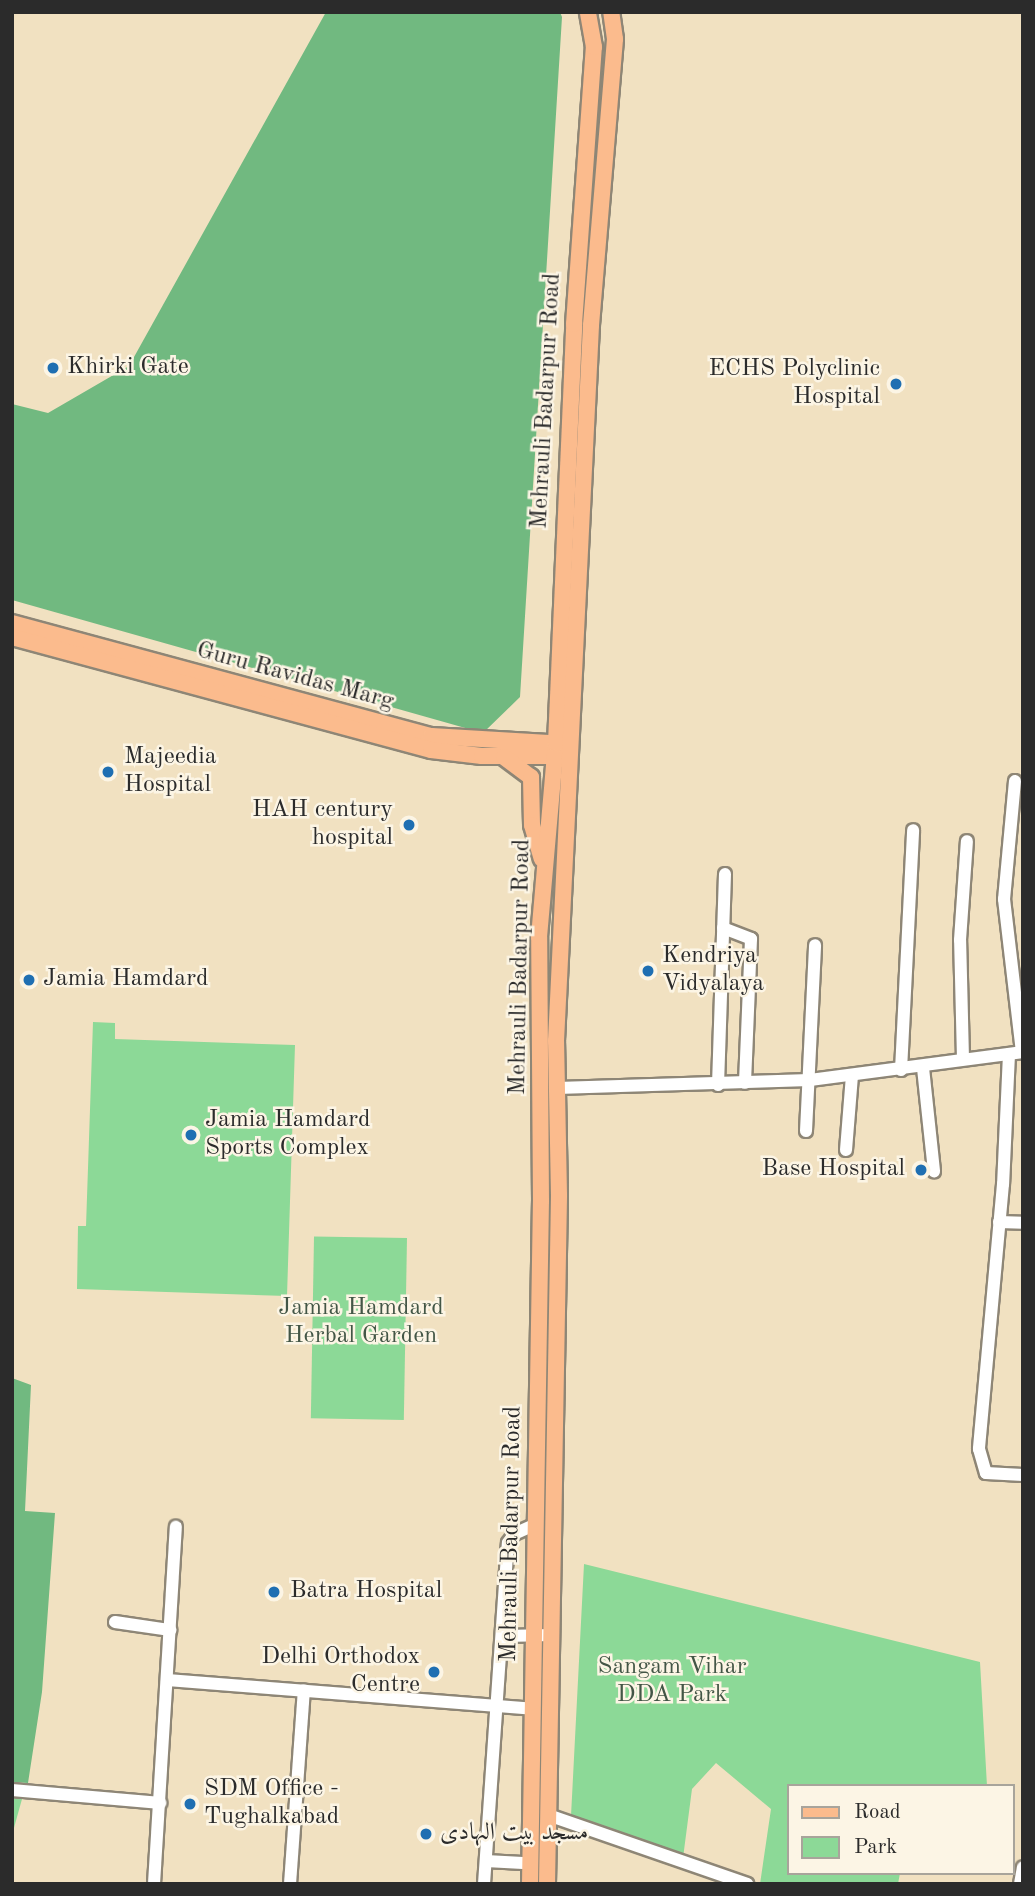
<!DOCTYPE html>
<html>
<head>
<meta charset="utf-8">
<style>
  body { margin:0 }
  #map { position:relative; width:1035px; height:1896px; overflow:hidden; background:#f1e1c1; font-family:"Old Standard TT",Amiri,serif }
  div>[style] { position:absolute }
  .green>* { inset:0; background:#8cd997; transform-origin:0 0 }
  .forest>* { inset:0; background:#71b980 }
  .roads { filter:drop-shadow(2px 0 #8e8676) drop-shadow(-2px 0 #8e8676) drop-shadow(0 2px #8e8676) drop-shadow(0 -2px #8e8676) }
  .minor>* { height:12px; margin:-6px; padding:0 6px; transform-origin:6px; border-radius:6px; background:#fff }
  .major>* { height:16px; margin:-8px; padding:0 8px; transform-origin:8px; border-radius:8px; background:#fbbb8d }
  .dots>* { width:19px; height:19px; translate:-50% -50%; box-sizing:border-box; border:4px solid #fcf5e5; border-radius:50% }
  span { translate:-50% -50%; white-space:nowrap; text-align:center; line-height:1.15; -webkit-text-stroke:5px #fcf5e5; paint-order:stroke }
  .poi-label { font-size:24px; color:#2b2b2b }
  .left { translate:0 -50%; text-align:left }
  .right { translate:-100% -50%; text-align:right }
  .street-label { font-size:24px; color:#2b2b2b }
  .park-label { font-size:24px; color:#435646 }
  .frame { position:absolute; inset:0; border:14px solid #2b2b2b; pointer-events:none }
  .legend { position:absolute; left:787px; top:1784px; width:228px; height:91px; box-sizing:border-box; background:#fcf5e5; border:2px solid #a8a49b; margin:0; padding:9px 12px; list-style:none; font-size:21px; color:#2b2b2b }
  .legend li { display:flex; align-items:center; gap:14px; height:35px }
  .legend b { width:35px; border:2px solid #a8a49b }
</style>
</head>
<body>
<div id="map">
  <div class="green">
    <div style="clip-path:polygon(93px 1022px,115px 1023px,115px 1039px,295px 1045px,287px 1296px,77px 1289px,78px 1226px,86px 1226px)"></div>
    <div style="left:407px;top:1238px;width:182px;height:93px;rotate:91deg"></div>
    <div style="clip-path:polygon(584px 1564px,980px 1662px,987px 1786px,788px 1786px,788px 1873px,900px 1873px,898px 1884px,760px 1884px,771px 1809px,716px 1763px,692px 1789px,683px 1858px,571px 1816px)"></div>
    <div style="clip-path:polygon(12px 1798px,22px 1799px,12px 1835px)"></div>
  </div>
  <div class="forest">
    <div style="clip-path:polygon(326px 12px,560px 12px,562px 17px,520px 697px,483px 733px,12px 600px,12px 404px,48px 413px,129px 366px)"></div>
    <div style="clip-path:polygon(12px 1378px,31px 1385px,25px 1511px,55px 1513px,42px 1692px,28px 1783px,12px 1782px)"></div>
  </div>
  <div class="roads">
    <div class="minor">
      <div style="left:1015px;top:781px;width:119px;rotate:95.3deg"></div>
      <div style="left:1004px;top:899px;width:154px;rotate:83.3deg"></div>
      <div style="left:723px;top:928px;width:30px;rotate:21deg"></div>
      <div style="left:751px;top:939px;width:144px;rotate:92.4deg"></div>
      <div style="left:1009px;top:1054px;width:130px;rotate:92.6deg"></div>
      <div style="left:1003px;top:1184px;width:266px;rotate:95.2deg"></div>
      <div style="left:979px;top:1449px;width:25px;rotate:74deg"></div>
      <div style="left:986px;top:1473px;width:37px;rotate:3deg"></div>
      <div style="left:963px;top:1059px;width:119px;rotate:-91.4deg"></div>
      <div style="left:960px;top:940px;width:99px;rotate:-86deg"></div>
      <div style="left:923px;top:1068px;width:104px;rotate:83.9deg"></div>
      <div style="left:901px;top:1070px;width:240px;rotate:-87.1deg"></div>
      <div style="left:718px;top:1085px;width:211px;rotate:-88.1deg"></div>
      <div style="left:557px;top:1088px;width:253px;rotate:-1.8deg"></div>
      <div style="left:810px;top:1080px;width:215px;rotate:-7.5deg"></div>
      <div style="left:806px;top:1131px;width:186px;rotate:-87.2deg"></div>
      <div style="left:846px;top:1150px;width:75px;rotate:-85.4deg"></div>
      <div style="left:999px;top:1222px;width:24px;rotate:2deg"></div>
      <div style="left:115px;top:1622px;width:56px;rotate:8.3deg"></div>
      <div style="left:503px;top:1636px;width:50px;rotate:-1.1deg"></div>
      <div style="left:167px;top:1680px;width:367px;rotate:4.5deg"></div>
      <div style="left:12px;top:1790px;width:149px;rotate:5deg"></div>
      <div style="left:548px;top:1815px;width:211px;rotate:19.1deg"></div>
      <div style="left:486px;top:1861px;width:37px;rotate:3deg"></div>
      <div style="left:154px;top:1884px;width:358px;rotate:-86.5deg"></div>
      <div style="left:290px;top:1884px;width:194px;rotate:-85.9deg"></div>
      <div style="left:484px;top:1884px;width:342px;rotate:-86deg"></div>
      <div style="left:508px;top:1543px;width:11px;rotate:-56deg"></div>
      <div style="left:514px;top:1534px;width:22px;rotate:-24deg"></div>
      <div style="left:1020px;top:1884px;width:17px;rotate:-80deg"></div>
    </div>
    <div class="major">
      <div style="left:12px;top:623px;width:434px;rotate:15.1deg"></div>
      <div style="left:431px;top:736px;width:135px;rotate:3.4deg"></div>
      <div style="left:12px;top:637px;width:434px;rotate:15.1deg"></div>
      <div style="left:431px;top:750px;width:51px;rotate:6.7deg"></div>
      <div style="left:482px;top:756px;width:80px"></div>
      <div style="left:504px;top:757px;width:34px;rotate:37deg"></div>
      <div style="left:531px;top:777px;width:48px;rotate:88.8deg"></div>
      <div style="left:532px;top:825px;width:35px;rotate:74deg"></div>
      <div style="left:530px;top:1884px;width:683px;rotate:-89.08deg"></div>
      <div style="left:541px;top:1201px;width:264px;rotate:-90.4deg"></div>
      <div style="left:539px;top:937px;width:195px;rotate:-85deg"></div>
      <div style="left:556px;top:743px;width:419px;rotate:-87.5deg"></div>
      <div style="left:574px;top:324px;width:278px;rotate:-85.9deg"></div>
      <div style="left:594px;top:47px;width:36px;rotate:-100deg"></div>
      <div style="left:547px;top:1884px;width:689px;rotate:-89deg"></div>
      <div style="left:559px;top:1195px;width:154px;rotate:-91.1deg"></div>
      <div style="left:556px;top:1041px;width:717px;rotate:-87.2deg"></div>
      <div style="left:591px;top:325px;width:287px;rotate:-85.2deg"></div>
      <div style="left:615px;top:39px;width:27px;rotate:-98deg"></div>
    </div>
  </div>
  <div class="dots">
    <div style="left:53px;top:368px;background:#1f6fb2"></div>
    <div style="left:896px;top:384px;background:#1f6fb2"></div>
    <div style="left:108px;top:772px;background:#1f6fb2"></div>
    <div style="left:409px;top:825px;background:#1f6fb2"></div>
    <div style="left:648px;top:971px;background:#1f6fb2"></div>
    <div style="left:29px;top:980px;background:#1f6fb2"></div>
    <div style="left:191px;top:1135px;background:#1f6fb2"></div>
    <div style="left:921px;top:1170px;background:#1f6fb2"></div>
    <div style="left:274px;top:1592px;background:#1f6fb2"></div>
    <div style="left:434px;top:1672px;background:#1f6fb2"></div>
    <div style="left:190px;top:1804px;background:#1f6fb2"></div>
    <div style="left:426px;top:1834px;background:#1f6fb2"></div>
  </div>
  <div class="poi-label">
    <span class="left" style="left:67px;top:368px">Khirki Gate</span>
    <span class="right" style="left:880px;top:384px">ECHS Polyclinic<br>Hospital</span>
    <span class="left" style="left:124px;top:772px">Majeedia<br>Hospital</span>
    <span class="right" style="left:393px;top:825px">HAH century<br>hospital</span>
    <span class="left" style="left:662px;top:971px">Kendriya<br>Vidyalaya</span>
    <span class="left" style="left:43px;top:980px">Jamia Hamdard</span>
    <span class="left" style="left:205px;top:1135px">Jamia Hamdard<br>Sports Complex</span>
    <span class="right" style="left:905px;top:1170px">Base Hospital</span>
    <span class="left" style="left:290px;top:1592px">Batra Hospital</span>
    <span class="right" style="left:420px;top:1672px">Delhi Orthodox<br>Centre</span>
    <span class="left" style="left:204px;top:1804px">SDM Office -<br>Tughalkabad</span>
    <span class="left" style="left:440px;top:1834px">مسجد بیت الہادی</span>
  </div>
  <div class="street-label">
    <span style="left:547px;top:401px;rotate:-87deg">Mehrauli Badarpur Road</span>
    <span style="left:295px;top:677px;rotate:15deg">Guru Ravidas Marg</span>
    <span style="left:521px;top:967px;rotate:-89deg">Mehrauli Badarpur Road</span>
    <span style="left:512px;top:1534px;rotate:-89deg">Mehrauli Badarpur Road</span>
  </div>
  <div class="park-label">
    <span style="left:361px;top:1323px">Jamia Hamdard<br>Herbal Garden</span>
    <span style="left:672px;top:1682px">Sangam Vihar<br>DDA Park</span>
  </div>
  <div class="frame"></div>
  <ul class="legend">
  <li><b style="height:9px;background:#fbbb8d"></b>Road</li>
  <li><b style="height:19px;background:#8cd997"></b>Park</li>
  </ul>
</div>
</body>
</html>
